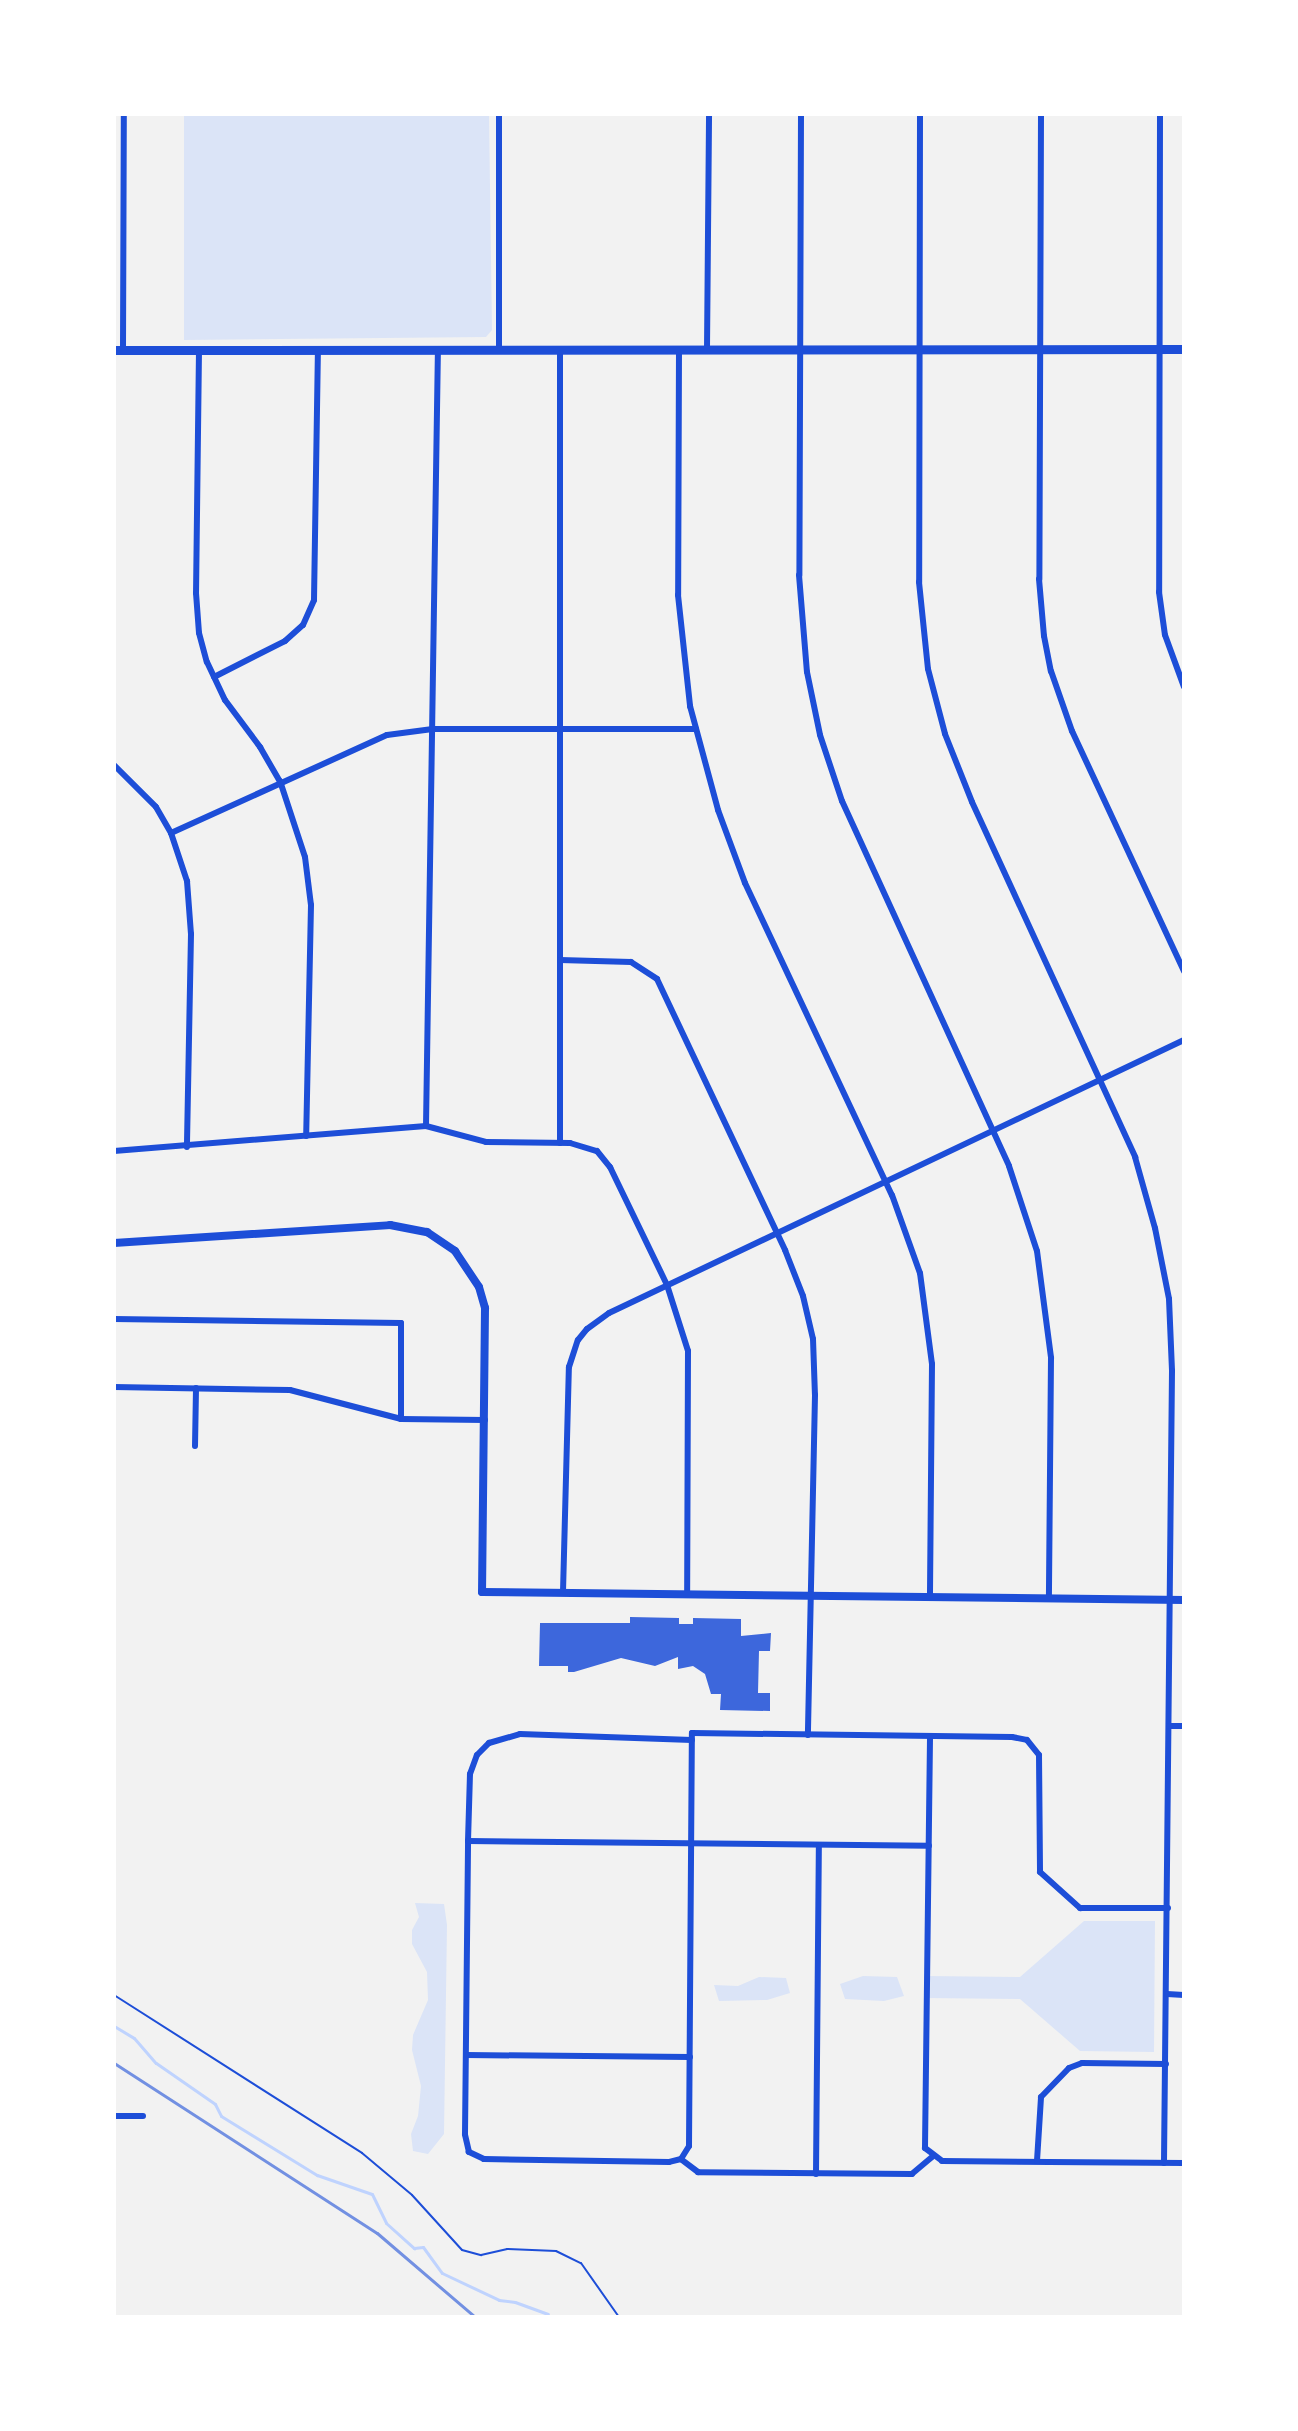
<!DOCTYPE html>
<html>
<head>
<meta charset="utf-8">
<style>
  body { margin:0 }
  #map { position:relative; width:1298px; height:2431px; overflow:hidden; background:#f2f2f2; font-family:Cabin,sans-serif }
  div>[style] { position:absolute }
  .green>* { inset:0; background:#dbe4f7 }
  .stream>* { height:3px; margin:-1.5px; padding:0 1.5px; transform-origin:1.5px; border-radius:1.5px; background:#bfd3fe }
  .building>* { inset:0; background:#3d67dc }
  .path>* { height:2px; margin:-1px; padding:0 1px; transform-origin:1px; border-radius:1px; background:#1d4ed8 }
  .minor>* { height:6px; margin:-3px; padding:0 3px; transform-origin:3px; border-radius:3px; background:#1d4ed8 }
  .tertiary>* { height:8px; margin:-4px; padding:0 4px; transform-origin:4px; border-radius:4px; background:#1d4ed8 }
  .secondary>* { height:9px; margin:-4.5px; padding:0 4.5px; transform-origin:4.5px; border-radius:4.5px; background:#1d4ed8 }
  .rail>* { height:3px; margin:-1.5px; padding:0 1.5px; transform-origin:1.5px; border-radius:1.5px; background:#7290e2 }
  span { translate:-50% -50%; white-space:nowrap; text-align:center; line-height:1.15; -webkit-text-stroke:6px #fff; paint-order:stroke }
  .frame { position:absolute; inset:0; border:116px solid #fff; pointer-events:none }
</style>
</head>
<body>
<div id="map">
  <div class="green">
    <div style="clip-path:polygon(184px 114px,489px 114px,492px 330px,486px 337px,184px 340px)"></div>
    <div style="clip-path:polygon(415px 1903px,444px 1904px,447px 1925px,444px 2134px,428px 2154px,413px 2151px,411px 2134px,418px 2116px,421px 2086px,412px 2050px,413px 2035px,428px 2000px,427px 1972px,412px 1944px,412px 1930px,419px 1917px)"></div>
    <div style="clip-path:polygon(1084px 1921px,1155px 1921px,1154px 2052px,1080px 2051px,1020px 1999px,925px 1998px,926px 1976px,1020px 1977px)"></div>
    <div style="clip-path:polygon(863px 1976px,897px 1977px,904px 1996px,884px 2001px,845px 1999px,840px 1984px)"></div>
    <div style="clip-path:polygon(759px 1977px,786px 1978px,790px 1993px,767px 2000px,719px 2001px,714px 1985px,738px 1986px)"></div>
  </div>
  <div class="stream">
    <div style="left:114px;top:2026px;width:23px;rotate:31deg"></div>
    <div style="left:134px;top:2038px;width:33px;rotate:49deg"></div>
    <div style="left:156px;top:2063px;width:72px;rotate:34.8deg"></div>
    <div style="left:215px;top:2104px;width:13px;rotate:63deg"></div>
    <div style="left:221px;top:2116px;width:113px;rotate:31.6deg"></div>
    <div style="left:317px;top:2175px;width:58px;rotate:19.1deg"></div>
    <div style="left:372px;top:2194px;width:32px;rotate:64deg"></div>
    <div style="left:386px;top:2223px;width:38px;rotate:42deg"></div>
    <div style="left:414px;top:2248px;width:9px;rotate:-6deg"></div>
    <div style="left:423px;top:2247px;width:32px;rotate:54deg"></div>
    <div style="left:442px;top:2273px;width:63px;rotate:25.3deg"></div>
    <div style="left:499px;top:2300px;width:16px;rotate:7deg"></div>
    <div style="left:515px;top:2302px;width:35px;rotate:20deg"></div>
  </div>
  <div class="building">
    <div style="clip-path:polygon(630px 1617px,679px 1618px,679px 1624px,693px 1624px,693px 1618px,741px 1619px,741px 1636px,771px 1633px,770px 1651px,759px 1651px,758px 1693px,770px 1693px,770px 1711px,720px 1710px,721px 1694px,711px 1694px,705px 1674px,693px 1666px,678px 1669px,678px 1657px,655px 1666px,621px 1658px,574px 1672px,568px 1672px,568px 1666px,539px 1666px,540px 1623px,630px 1623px)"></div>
  </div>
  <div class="path">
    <div style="left:114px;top:1995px;width:294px;rotate:32.5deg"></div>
    <div style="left:362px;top:2153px;width:65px;rotate:40deg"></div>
    <div style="left:412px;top:2195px;width:74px;rotate:47.7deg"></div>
    <div style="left:462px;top:2250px;width:20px;rotate:15deg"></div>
    <div style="left:481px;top:2255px;width:27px;rotate:-13deg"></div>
    <div style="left:507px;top:2249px;width:49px;rotate:2.3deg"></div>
    <div style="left:556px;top:2251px;width:28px;rotate:26deg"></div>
    <div style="left:581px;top:2263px;width:66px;rotate:54.9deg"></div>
  </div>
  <div class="minor">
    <div style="left:801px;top:114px;width:461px;rotate:90.2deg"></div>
    <div style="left:799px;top:575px;width:97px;rotate:85.3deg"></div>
    <div style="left:807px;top:672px;width:64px;rotate:78.3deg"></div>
    <div style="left:820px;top:735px;width:70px;rotate:71.6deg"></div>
    <div style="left:842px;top:801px;width:401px;rotate:65.4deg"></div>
    <div style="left:1009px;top:1166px;width:89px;rotate:71.8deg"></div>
    <div style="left:1037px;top:1251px;width:108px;rotate:82.5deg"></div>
    <div style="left:1051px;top:1358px;width:241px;rotate:90.5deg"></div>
    <div style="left:920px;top:114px;width:468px;rotate:90.1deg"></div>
    <div style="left:919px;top:582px;width:87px;rotate:84.1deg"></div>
    <div style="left:928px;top:669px;width:67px;rotate:75.3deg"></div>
    <div style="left:945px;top:734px;width:73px;rotate:68.3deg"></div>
    <div style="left:972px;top:802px;width:391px;rotate:65.3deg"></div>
    <div style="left:1135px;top:1157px;width:74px;rotate:74.3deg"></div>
    <div style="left:1155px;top:1228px;width:72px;rotate:78.8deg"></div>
    <div style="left:1169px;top:1299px;width:72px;rotate:87.6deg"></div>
    <div style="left:1172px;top:1371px;width:792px;rotate:90.58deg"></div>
    <div style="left:1041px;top:114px;width:465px;rotate:90.2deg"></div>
    <div style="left:1039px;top:579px;width:57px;rotate:85deg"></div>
    <div style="left:1044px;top:636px;width:36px;rotate:79deg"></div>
    <div style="left:1051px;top:671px;width:64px;rotate:70.7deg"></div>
    <div style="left:1072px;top:731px;width:265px;rotate:65deg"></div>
    <div style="left:1160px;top:114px;width:478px;rotate:90.1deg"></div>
    <div style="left:1159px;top:592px;width:43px;rotate:82.1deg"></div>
    <div style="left:1165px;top:635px;width:55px;rotate:69.9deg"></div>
    <div style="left:499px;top:349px;width:235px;rotate:-90deg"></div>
    <div style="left:560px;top:349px;width:794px;rotate:90deg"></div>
    <div style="left:679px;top:349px;width:246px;rotate:90.2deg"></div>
    <div style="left:678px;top:595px;width:112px;rotate:83.8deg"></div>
    <div style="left:690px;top:706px;width:108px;rotate:74.9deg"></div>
    <div style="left:718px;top:810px;width:78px;rotate:69.7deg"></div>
    <div style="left:745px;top:883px;width:345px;rotate:64.8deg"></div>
    <div style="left:892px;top:1195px;width:83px;rotate:70.3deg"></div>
    <div style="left:920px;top:1273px;width:92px;rotate:82.5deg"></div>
    <div style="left:932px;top:1364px;width:234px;rotate:90.5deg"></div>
    <div style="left:707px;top:349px;width:235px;rotate:-89.5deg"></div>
    <div style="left:123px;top:350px;width:236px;rotate:-89.8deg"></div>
    <div style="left:199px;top:350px;width:243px;rotate:90.7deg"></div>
    <div style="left:196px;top:593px;width:40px;rotate:85.7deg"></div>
    <div style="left:199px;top:633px;width:30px;rotate:75deg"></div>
    <div style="left:207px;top:662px;width:42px;rotate:64.7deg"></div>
    <div style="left:225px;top:700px;width:59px;rotate:53.3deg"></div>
    <div style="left:260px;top:747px;width:39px;rotate:60deg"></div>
    <div style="left:280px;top:781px;width:80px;rotate:71.8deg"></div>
    <div style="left:305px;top:857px;width:48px;rotate:82.9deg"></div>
    <div style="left:311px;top:905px;width:231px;rotate:91.2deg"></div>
    <div style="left:214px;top:677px;width:80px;rotate:-26.9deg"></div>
    <div style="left:285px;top:641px;width:24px;rotate:-42deg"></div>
    <div style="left:303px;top:625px;width:27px;rotate:-66deg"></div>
    <div style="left:314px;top:600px;width:251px;rotate:-89.1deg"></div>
    <div style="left:114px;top:765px;width:59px;rotate:45deg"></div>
    <div style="left:156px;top:807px;width:30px;rotate:60deg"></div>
    <div style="left:171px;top:833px;width:51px;rotate:71.6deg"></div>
    <div style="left:187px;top:881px;width:53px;rotate:85.7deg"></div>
    <div style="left:191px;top:934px;width:213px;rotate:91.1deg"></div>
    <div style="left:171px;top:833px;width:237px;rotate:-24.4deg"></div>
    <div style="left:387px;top:735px;width:46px;rotate:-7.4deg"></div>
    <div style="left:433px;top:729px;width:263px"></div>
    <div style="left:560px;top:960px;width:71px;rotate:1.6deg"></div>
    <div style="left:631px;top:962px;width:31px;rotate:33deg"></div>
    <div style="left:657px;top:979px;width:300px;rotate:64.7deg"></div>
    <div style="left:785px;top:1250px;width:49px;rotate:68.6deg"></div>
    <div style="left:803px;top:1296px;width:44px;rotate:76.9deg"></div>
    <div style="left:813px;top:1339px;width:56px;rotate:88deg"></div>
    <div style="left:815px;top:1395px;width:340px;rotate:91.2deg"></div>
    <div style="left:426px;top:1126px;width:777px;rotate:-89.12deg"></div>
    <div style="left:114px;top:1151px;width:313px;rotate:-4.6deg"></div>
    <div style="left:426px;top:1126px;width:62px;rotate:14.9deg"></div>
    <div style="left:486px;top:1142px;width:84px;rotate:0.7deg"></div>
    <div style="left:570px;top:1143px;width:28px;rotate:17deg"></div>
    <div style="left:597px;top:1151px;width:21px;rotate:51deg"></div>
    <div style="left:610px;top:1167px;width:131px;rotate:64.2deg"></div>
    <div style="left:667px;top:1285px;width:69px;rotate:72.3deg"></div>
    <div style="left:688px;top:1351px;width:241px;rotate:90.2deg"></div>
    <div style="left:114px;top:1319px;width:287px;rotate:0.8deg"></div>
    <div style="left:401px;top:1323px;width:96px;rotate:90deg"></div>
    <div style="left:114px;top:1387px;width:176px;rotate:1deg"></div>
    <div style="left:290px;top:1390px;width:115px;rotate:14.6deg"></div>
    <div style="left:401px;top:1419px;width:84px;rotate:0.7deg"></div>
    <div style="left:195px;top:1446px;width:58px;rotate:-89deg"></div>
    <div style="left:563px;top:1592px;width:225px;rotate:-88.5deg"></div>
    <div style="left:569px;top:1367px;width:28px;rotate:-72deg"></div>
    <div style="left:578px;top:1340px;width:14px;rotate:-51deg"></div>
    <div style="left:587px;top:1329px;width:27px;rotate:-36deg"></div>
    <div style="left:609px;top:1313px;width:637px;rotate:-25.4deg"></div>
    <div style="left:1169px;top:1726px;width:15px"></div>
    <div style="left:930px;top:1738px;width:410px;rotate:90.7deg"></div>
    <div style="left:925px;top:2148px;width:21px;rotate:37deg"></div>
    <div style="left:942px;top:2161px;width:242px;rotate:0.5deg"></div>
    <div style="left:468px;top:1841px;width:67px;rotate:-88.3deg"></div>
    <div style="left:470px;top:1774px;width:20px;rotate:-70deg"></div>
    <div style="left:477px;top:1755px;width:17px;rotate:-45deg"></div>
    <div style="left:489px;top:1743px;width:32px;rotate:-16deg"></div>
    <div style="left:520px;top:1734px;width:172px;rotate:2deg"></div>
    <div style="left:1167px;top:1994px;width:17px;rotate:3deg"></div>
    <div style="left:466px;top:2055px;width:224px;rotate:0.5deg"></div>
    <div style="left:114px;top:2116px;width:29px"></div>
    <div style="left:932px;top:2157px;width:26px;rotate:140deg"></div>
    <div style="left:912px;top:2174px;width:214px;rotate:-179.5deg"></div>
    <div style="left:698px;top:2172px;width:21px;rotate:-143deg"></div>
    <div style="left:681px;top:2159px;width:15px;rotate:-58deg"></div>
    <div style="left:689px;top:2146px;width:413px;rotate:-89.6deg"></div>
    <div style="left:692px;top:1733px;width:320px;rotate:0.7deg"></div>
    <div style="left:1012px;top:1737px;width:15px;rotate:11deg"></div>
    <div style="left:1027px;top:1740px;width:19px;rotate:51deg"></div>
    <div style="left:1039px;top:1755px;width:117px;rotate:89.5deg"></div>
    <div style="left:1040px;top:1872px;width:54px;rotate:42deg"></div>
    <div style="left:1080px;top:1908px;width:88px"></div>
    <div style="left:681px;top:2159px;width:12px;rotate:166deg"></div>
    <div style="left:669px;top:2162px;width:185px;rotate:-179.1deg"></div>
    <div style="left:484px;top:2159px;width:17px;rotate:-155deg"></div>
    <div style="left:469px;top:2152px;width:18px;rotate:-103deg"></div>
    <div style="left:465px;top:2134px;width:293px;rotate:-89.4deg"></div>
    <div style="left:468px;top:1841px;width:461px;rotate:0.6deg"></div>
    <div style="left:1037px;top:2161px;width:64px;rotate:-86.4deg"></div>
    <div style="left:1041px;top:2097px;width:40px;rotate:-46deg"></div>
    <div style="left:1069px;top:2068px;width:14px;rotate:-21deg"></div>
    <div style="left:1082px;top:2063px;width:84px;rotate:0.7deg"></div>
    <div style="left:816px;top:2174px;width:328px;rotate:-89.5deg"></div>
  </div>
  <div class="tertiary">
    <div style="left:114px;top:1243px;width:277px;rotate:-3.7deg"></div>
    <div style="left:390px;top:1225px;width:38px;rotate:11deg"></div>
    <div style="left:427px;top:1232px;width:34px;rotate:34deg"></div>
    <div style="left:455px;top:1251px;width:43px;rotate:56.3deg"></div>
    <div style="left:479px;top:1287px;width:22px;rotate:74deg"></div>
    <div style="left:485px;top:1308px;width:284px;rotate:90.6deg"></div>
    <div style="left:482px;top:1592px;width:702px;rotate:0.65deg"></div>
  </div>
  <div class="secondary">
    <div style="left:114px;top:350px;width:1070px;rotate:-0.05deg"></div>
  </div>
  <div class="rail">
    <div style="left:114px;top:2063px;width:313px;rotate:32.9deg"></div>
    <div style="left:377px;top:2233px;width:129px;rotate:40.6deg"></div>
  </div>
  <div class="frame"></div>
</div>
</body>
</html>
